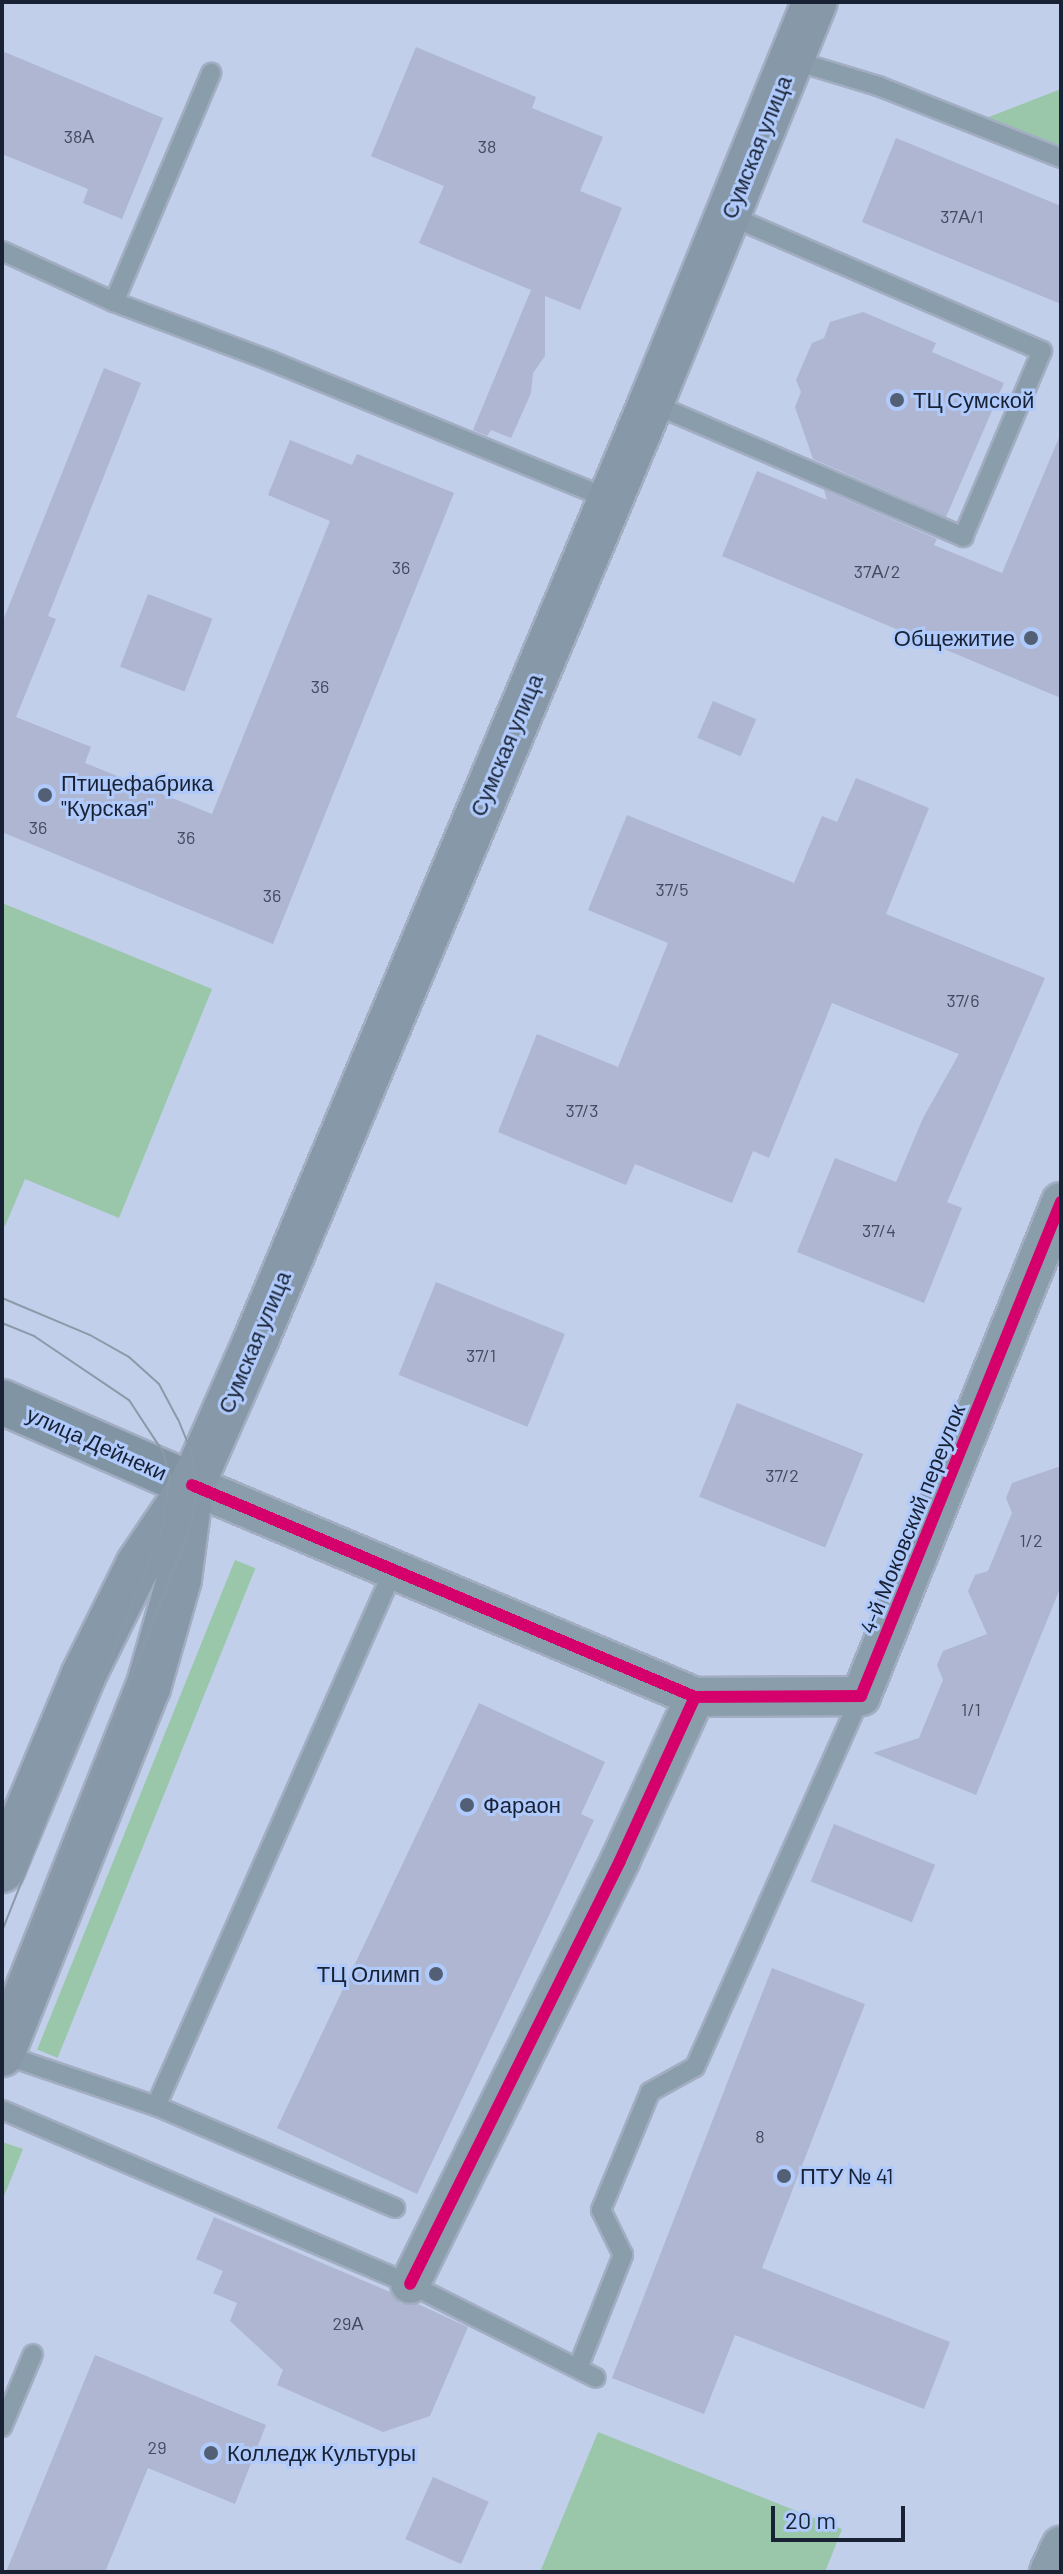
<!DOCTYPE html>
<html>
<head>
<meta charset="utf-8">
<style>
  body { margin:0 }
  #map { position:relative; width:1063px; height:2574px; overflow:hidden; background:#c1cfea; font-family:Barlow,sans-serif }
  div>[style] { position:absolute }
  .green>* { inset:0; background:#9ac6aa; transform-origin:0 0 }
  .building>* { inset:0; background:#aeb6d1; transform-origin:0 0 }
  .roads { filter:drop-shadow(2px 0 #a2adc2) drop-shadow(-2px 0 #a2adc2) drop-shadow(0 2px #a2adc2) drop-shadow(0 -2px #a2adc2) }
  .lane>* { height:18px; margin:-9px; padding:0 9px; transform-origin:9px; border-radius:9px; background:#8a9daa }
  .street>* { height:38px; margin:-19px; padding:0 19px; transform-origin:19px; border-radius:19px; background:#8a9daa }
  .secondary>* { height:44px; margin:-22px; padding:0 22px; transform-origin:22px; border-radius:22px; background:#8194a3 }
  .primary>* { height:44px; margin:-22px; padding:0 22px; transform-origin:22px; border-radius:22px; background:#8798a8 }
  .tram>* { height:2px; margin:-1px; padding:0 1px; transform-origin:1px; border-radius:1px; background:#8b9aa9 }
  .cycleway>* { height:12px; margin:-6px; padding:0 6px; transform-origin:6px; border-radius:6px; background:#d6006c }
  .dots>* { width:22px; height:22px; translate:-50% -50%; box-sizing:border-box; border:4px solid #b0cafb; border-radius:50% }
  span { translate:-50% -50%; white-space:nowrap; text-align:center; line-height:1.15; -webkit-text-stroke:6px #b0cafb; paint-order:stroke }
  .number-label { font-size:18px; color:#424b60 }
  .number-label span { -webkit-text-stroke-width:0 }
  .street-label { font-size:22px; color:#182234 }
  .poi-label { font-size:22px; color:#182234 }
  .left { translate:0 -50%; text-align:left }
  .right { translate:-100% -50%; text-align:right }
  .frame { position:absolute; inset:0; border:4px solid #182234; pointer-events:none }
  .scale { position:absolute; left:771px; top:2506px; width:134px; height:36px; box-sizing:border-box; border:4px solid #182234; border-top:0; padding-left:10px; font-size:24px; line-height:28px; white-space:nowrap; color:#182234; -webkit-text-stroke:6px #b0cafb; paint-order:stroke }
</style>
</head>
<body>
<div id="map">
  <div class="green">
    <div style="clip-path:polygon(1061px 89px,1061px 152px,981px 120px)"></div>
    <div style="clip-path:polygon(2px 903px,212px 989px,119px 1218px,25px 1179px,5px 1226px,2px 1225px)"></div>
    <div style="left:235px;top:1560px;width:22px;height:528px;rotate:22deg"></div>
    <div style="clip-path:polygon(2px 2142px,23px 2149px,2px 2201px)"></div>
    <div style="clip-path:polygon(598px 2432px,842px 2529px,825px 2572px,540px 2572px)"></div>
  </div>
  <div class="building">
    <div style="clip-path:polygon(416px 47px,536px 97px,532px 108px,603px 137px,580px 191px,622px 208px,580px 310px,545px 296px,545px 356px,533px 373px,531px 393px,511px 438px,491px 430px,487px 436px,473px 430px,531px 290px,419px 243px,444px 186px,371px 156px)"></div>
    <div style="clip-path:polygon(2px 51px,163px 118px,122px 219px,83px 203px,88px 189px,2px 154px)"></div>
    <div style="clip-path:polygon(896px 138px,1061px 206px,1061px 304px,862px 222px)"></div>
    <div style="clip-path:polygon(863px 312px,936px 343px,932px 352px,1004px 383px,946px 517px,813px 459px,795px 407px,801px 392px,796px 380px,812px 343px,824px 338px,830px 322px)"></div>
    <div style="clip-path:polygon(104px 368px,141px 383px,48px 616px,56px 619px,16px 717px,91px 747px,85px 763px,212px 814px,330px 521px,268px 495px,290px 440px,352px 465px,357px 454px,454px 493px,273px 944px,2px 832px,2px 623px)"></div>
    <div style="clip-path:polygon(1061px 433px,1061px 698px,722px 556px,757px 471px,827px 500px,824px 490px,937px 539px,934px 545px,1002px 573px)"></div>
    <div style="left:148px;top:594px;width:69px;height:78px;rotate:21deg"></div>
    <div style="left:713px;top:701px;width:47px;height:40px;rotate:23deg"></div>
    <div style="clip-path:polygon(856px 778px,929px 808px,886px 914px,1045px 978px,947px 1202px,962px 1208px,924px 1303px,797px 1252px,835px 1158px,896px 1182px,923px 1118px,959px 1054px,832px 1003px,769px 1158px,753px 1151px,732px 1203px,635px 1164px,626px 1185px,498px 1132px,537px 1034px,618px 1067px,668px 943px,588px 910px,627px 815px,794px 883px,822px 816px,837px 822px)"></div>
    <div style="left:436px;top:1282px;width:139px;height:100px;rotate:22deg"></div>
    <div style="left:737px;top:1403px;width:136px;height:101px;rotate:22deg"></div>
    <div style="clip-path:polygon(1061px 1466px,1061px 1586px,976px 1795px,873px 1753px,919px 1738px,943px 1680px,937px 1665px,943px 1651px,987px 1634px,968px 1591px,975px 1575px,988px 1571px,1012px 1513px,1006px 1498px,1012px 1483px)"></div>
    <div style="clip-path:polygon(479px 1703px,605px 1762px,581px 1814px,594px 1820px,417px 2194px,277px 2128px)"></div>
    <div style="left:834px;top:1824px;width:109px;height:62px;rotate:22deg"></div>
    <div style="clip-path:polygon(772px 1968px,865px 2004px,762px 2268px,950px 2342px,924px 2409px,735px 2335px,704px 2414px,612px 2378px)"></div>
    <div style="clip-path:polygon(214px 2217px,390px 2292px,401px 2304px,418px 2304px,468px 2327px,430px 2416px,383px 2432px,277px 2385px,283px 2370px,230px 2321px,237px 2303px,213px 2293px,223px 2271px,196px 2259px)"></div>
    <div style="clip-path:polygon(95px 2355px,266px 2425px,235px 2504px,148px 2468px,105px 2572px,6px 2572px)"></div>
    <div style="left:433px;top:2477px;width:61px;height:68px;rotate:24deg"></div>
  </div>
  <div class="roads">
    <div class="lane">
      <div style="left:792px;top:60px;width:90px;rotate:16.8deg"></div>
      <div style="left:878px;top:86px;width:197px;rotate:21.5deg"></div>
      <div style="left:2px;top:251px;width:123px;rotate:24.5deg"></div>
      <div style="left:114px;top:302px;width:168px;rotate:20.6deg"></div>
      <div style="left:271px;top:361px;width:366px;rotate:22.2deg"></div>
      <div style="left:114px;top:302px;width:249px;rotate:-67deg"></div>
      <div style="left:651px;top:403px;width:340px;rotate:23.2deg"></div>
      <div style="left:963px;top:537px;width:202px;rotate:-67deg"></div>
      <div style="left:1042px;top:351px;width:342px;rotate:-156.6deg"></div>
      <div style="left:2px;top:2054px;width:163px;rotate:18.7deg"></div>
      <div style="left:156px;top:2106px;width:260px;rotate:23.1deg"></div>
      <div style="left:156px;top:2106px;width:587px;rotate:-66.1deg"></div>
      <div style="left:2px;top:2110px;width:444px;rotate:23.1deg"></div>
      <div style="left:410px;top:2284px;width:208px;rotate:26.8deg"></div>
      <div style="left:578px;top:2368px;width:122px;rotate:-68.3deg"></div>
      <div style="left:623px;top:2255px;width:50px;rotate:-116.1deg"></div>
      <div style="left:601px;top:2210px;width:128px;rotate:-67.4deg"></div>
      <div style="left:650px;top:2092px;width:51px;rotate:-29.1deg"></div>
      <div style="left:695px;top:2067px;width:406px;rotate:-65.9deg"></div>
      <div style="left:2px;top:2427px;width:79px;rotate:-67deg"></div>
    </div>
    <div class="street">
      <div style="left:192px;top:1485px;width:546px;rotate:22.85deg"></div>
      <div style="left:695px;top:1697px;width:180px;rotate:114.6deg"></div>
      <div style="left:620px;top:1861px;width:472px;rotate:116.4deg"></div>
      <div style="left:695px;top:1697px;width:166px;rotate:-0.3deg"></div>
      <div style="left:861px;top:1696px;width:533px;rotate:-67.96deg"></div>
      <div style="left:1049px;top:2572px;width:29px;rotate:-65deg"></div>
    </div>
    <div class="secondary">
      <div style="left:2px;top:1402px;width:207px;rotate:23.6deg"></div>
    </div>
    <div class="primary">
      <div style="left:2px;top:1870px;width:210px;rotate:-67.3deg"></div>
      <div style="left:83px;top:1676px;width:124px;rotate:-63.6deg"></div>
      <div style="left:138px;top:1565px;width:97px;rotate:-56deg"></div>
      <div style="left:192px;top:1485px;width:158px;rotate:-66.2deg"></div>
      <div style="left:256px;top:1340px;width:1017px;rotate:-67.14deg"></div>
      <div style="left:651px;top:403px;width:433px;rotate:-67.8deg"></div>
      <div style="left:2px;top:2054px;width:394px;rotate:-68.3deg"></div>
      <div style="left:148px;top:1688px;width:113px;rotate:-74.1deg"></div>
      <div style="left:179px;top:1579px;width:85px;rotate:-82.5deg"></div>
    </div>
  </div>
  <div class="tram">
    <div style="left:2px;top:1298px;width:95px;rotate:22.8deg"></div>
    <div style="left:90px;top:1335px;width:45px;rotate:29.4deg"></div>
    <div style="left:129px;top:1357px;width:40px;rotate:42deg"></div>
    <div style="left:159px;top:1384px;width:40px;rotate:62deg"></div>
    <div style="left:178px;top:1419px;width:35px;rotate:68deg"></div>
    <div style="left:191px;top:1451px;width:25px;rotate:81deg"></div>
    <div style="left:195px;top:1476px;width:30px;rotate:90deg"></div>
    <div style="left:195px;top:1506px;width:34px;rotate:105deg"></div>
    <div style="left:186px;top:1539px;width:496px;rotate:111.8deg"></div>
    <div style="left:2px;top:1323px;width:35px;rotate:22deg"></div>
    <div style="left:34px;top:1336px;width:115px;rotate:34deg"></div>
    <div style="left:129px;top:1400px;width:62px;rotate:56.8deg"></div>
    <div style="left:163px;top:1452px;width:25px;rotate:74deg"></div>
    <div style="left:170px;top:1476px;width:54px;rotate:98.6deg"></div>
    <div style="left:162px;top:1529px;width:433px;rotate:111.7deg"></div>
  </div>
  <div class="cycleway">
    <div style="left:192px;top:1485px;width:546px;rotate:22.85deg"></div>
    <div style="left:695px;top:1697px;width:180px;rotate:114.6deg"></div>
    <div style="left:620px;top:1861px;width:472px;rotate:116.4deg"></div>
    <div style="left:695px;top:1697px;width:166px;rotate:-0.3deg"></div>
    <div style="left:861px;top:1696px;width:533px;rotate:-67.96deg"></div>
  </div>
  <div class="dots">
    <div style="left:897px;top:400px;background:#535f74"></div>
    <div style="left:1031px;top:638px;background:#535f74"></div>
    <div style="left:45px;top:795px;background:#535f74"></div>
    <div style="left:467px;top:1805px;background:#535f74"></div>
    <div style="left:436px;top:1974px;background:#535f74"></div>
    <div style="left:784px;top:2176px;background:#535f74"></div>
    <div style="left:211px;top:2453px;background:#535f74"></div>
  </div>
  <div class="number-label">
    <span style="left:79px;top:136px">38А</span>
    <span style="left:487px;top:146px">38</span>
    <span style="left:962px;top:216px">37А/1</span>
    <span style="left:401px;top:567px">36</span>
    <span style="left:877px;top:571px">37А/2</span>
    <span style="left:320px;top:686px">36</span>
    <span style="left:38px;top:827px">36</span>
    <span style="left:186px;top:837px">36</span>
    <span style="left:672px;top:889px">37/5</span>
    <span style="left:272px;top:895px">36</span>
    <span style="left:963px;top:1000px">37/6</span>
    <span style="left:582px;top:1110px">37/3</span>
    <span style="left:879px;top:1230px">37/4</span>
    <span style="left:481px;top:1355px">37/1</span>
    <span style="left:782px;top:1475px">37/2</span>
    <span style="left:1031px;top:1540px">1/2</span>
    <span style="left:971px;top:1709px">1/1</span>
    <span style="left:760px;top:2136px">8</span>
    <span style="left:348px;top:2323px">29А</span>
    <span style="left:157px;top:2447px">29</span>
  </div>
  <div class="street-label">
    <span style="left:756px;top:147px;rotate:-68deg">Сумская улица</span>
    <span style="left:506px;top:745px;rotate:-67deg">Сумская улица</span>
    <span style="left:254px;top:1342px;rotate:-67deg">Сумская улица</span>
    <span style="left:97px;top:1443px;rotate:24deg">улица Дейнеки</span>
    <span style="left:912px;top:1519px;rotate:-68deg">4-й Моковский переулок</span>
  </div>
  <div class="poi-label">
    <span class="left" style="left:913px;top:400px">ТЦ Сумской</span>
    <span class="right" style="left:1015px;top:638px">Общежитие</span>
    <span class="left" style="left:61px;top:795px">Птицефабрика<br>"Курская"</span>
    <span class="left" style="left:483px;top:1805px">Фараон</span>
    <span class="right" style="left:420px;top:1974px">ТЦ Олимп</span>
    <span class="left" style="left:800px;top:2176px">ПТУ № 41</span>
    <span class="left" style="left:227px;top:2453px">Колледж Культуры</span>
  </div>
  <div class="frame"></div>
  <div class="scale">20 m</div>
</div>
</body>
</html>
